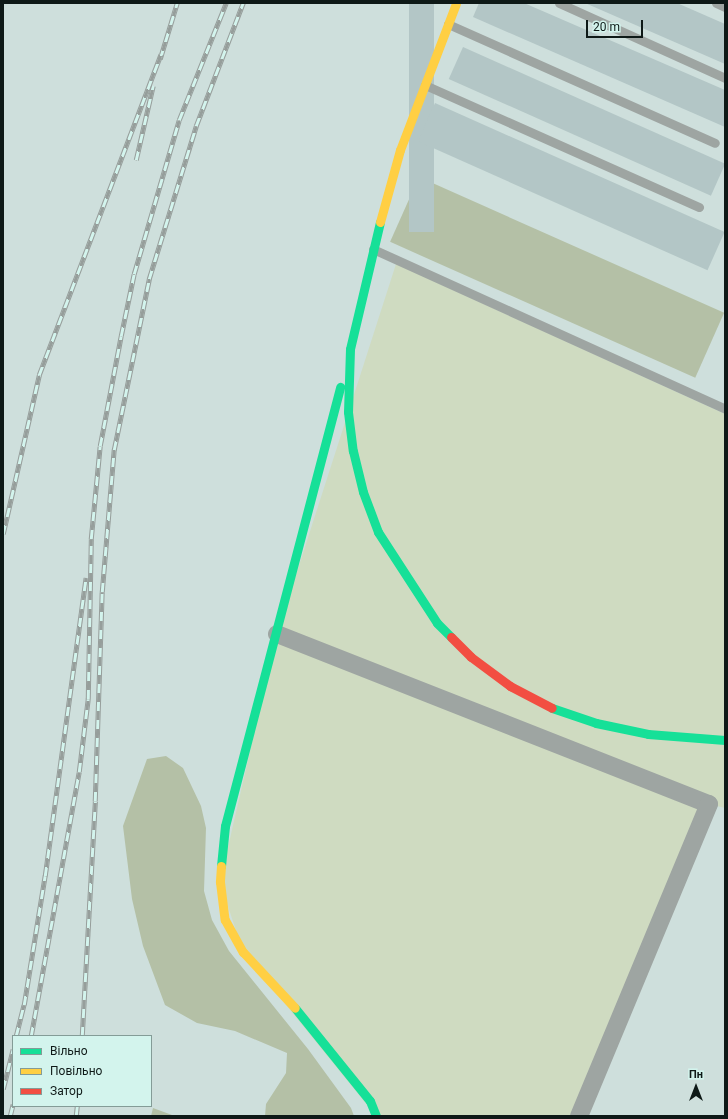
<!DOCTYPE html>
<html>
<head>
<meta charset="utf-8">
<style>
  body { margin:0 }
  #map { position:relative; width:728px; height:1119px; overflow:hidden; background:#cedfdc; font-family:Roboto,sans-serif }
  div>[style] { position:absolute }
  .green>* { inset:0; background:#cfdbc1 }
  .forest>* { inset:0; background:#b4c0a6; transform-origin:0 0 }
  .building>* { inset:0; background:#b3c6c6; transform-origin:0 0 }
  .lane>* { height:9px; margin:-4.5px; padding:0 4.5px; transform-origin:4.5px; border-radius:4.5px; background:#9ea5a2 }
  .street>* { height:18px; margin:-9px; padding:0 9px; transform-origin:9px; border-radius:9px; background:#9ea5a2 }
  .fast>* { height:9px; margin:-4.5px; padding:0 4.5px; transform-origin:4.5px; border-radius:4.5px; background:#16e098 }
  .slow>* { height:9px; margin:-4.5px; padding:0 4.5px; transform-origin:4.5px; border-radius:4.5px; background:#ffcf43 }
  .jam>* { height:9px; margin:-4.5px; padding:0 4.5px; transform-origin:4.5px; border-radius:4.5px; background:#f24e42 }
  .rail>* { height:4.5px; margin-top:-2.25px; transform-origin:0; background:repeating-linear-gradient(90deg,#d3f4ed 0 9px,#969e9b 0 18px); box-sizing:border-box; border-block:1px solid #969e9b }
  span { translate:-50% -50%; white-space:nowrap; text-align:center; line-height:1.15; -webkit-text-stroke:3.5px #d3f4ed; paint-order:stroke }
  .frame { position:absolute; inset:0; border:4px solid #0e1917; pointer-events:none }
  .legend { position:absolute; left:12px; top:1035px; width:140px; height:72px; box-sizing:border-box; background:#d3f4ed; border:1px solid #849c97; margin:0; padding:5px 7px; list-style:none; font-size:12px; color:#0e1917 }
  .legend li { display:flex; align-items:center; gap:8px; height:20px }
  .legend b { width:20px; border:1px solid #849c97 }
  .north { position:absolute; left:676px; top:1067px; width:40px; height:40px; -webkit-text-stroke:3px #d3f4ed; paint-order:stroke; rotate:0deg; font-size:11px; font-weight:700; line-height:16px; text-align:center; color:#0e1917 }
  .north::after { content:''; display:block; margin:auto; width:14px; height:18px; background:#0e1917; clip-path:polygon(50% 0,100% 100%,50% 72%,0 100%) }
  .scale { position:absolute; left:586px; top:20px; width:57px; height:18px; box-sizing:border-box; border:2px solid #0e1917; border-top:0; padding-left:5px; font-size:12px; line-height:14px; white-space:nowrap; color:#0e1917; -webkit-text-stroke:3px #d3f4ed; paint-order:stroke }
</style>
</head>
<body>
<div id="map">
  <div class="green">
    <div style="clip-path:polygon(396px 264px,725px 414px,725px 808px,709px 804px,579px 1116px,376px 1116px,243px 952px,220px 882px,277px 634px)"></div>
  </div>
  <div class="forest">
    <div style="left:419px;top:177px;width:334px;height:71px;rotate:24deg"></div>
    <div style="clip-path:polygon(166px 756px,183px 768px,201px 806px,206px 828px,204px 891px,212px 920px,229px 951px,308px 1049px,351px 1108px,354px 1116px,265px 1116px,266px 1104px,286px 1073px,287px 1053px,235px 1031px,197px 1023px,165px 1005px,143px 946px,132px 899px,123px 826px,147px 759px)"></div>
    <div style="clip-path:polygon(153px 1108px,172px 1115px,173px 1116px,151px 1116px)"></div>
  </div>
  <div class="building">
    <div style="left:409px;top:3px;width:25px;height:229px"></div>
    <div style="clip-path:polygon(479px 3px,524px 3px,725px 90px,725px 127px,473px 17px)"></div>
    <div style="clip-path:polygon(585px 3px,677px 3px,725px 24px,725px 64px)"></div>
    <div style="left:463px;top:47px;width:287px;height:35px;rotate:24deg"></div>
    <div style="left:435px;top:103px;width:317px;height:42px;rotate:24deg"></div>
  </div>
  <div class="lane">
    <div style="left:559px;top:3px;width:182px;rotate:24.3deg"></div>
    <div style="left:716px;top:3px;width:10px;rotate:24deg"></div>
    <div style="left:448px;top:24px;width:292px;rotate:24deg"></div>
    <div style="left:425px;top:85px;width:300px;rotate:24deg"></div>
    <div style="left:373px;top:249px;width:387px;rotate:24.4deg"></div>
  </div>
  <div class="street">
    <div style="left:277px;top:634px;width:464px;rotate:21.5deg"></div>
    <div style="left:709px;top:804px;width:338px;rotate:112.6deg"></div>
  </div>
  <div class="fast">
    <div style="left:380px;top:222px;width:130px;rotate:103.3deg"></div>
    <div style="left:350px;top:349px;width:63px;rotate:91.8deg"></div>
    <div style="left:348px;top:412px;width:39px;rotate:83deg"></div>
    <div style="left:353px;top:451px;width:42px;rotate:76.3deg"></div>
    <div style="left:363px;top:492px;width:43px;rotate:69.4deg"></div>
    <div style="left:378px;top:532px;width:108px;rotate:57deg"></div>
    <div style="left:437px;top:623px;width:20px;rotate:45deg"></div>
    <div style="left:552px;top:708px;width:46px;rotate:18.8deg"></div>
    <div style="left:596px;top:723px;width:53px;rotate:11.9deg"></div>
    <div style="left:648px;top:734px;width:77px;rotate:4.5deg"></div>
    <div style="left:221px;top:866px;width:40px;rotate:-84.3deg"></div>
    <div style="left:225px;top:826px;width:454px;rotate:-75.3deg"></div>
    <div style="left:295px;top:1008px;width:119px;rotate:51.1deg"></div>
    <div style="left:370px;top:1101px;width:16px;rotate:68deg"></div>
  </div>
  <div class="slow">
    <div style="left:380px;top:222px;width:75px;rotate:-74.5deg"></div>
    <div style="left:400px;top:150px;width:157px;rotate:-69.1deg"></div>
    <div style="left:221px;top:866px;width:16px;rotate:94deg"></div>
    <div style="left:220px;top:882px;width:38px;rotate:83deg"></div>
    <div style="left:225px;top:920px;width:37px;rotate:61deg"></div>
    <div style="left:243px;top:952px;width:76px;rotate:47.1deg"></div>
  </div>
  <div class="jam">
    <div style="left:451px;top:637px;width:28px;rotate:45deg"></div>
    <div style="left:471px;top:657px;width:49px;rotate:36.6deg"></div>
    <div style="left:510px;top:686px;width:47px;rotate:27.6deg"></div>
  </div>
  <div class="rail">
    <div style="left:160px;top:59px;width:59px;rotate:-73.1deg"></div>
    <div style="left:136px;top:160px;width:76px;rotate:-77.1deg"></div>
    <div style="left:3px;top:534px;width:163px;rotate:-77.2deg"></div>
    <div style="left:39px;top:375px;width:343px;rotate:-69.2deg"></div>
    <div style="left:16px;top:1036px;width:32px;rotate:-76deg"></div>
    <div style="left:24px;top:1005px;width:131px;rotate:-80.8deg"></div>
    <div style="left:45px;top:876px;width:301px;rotate:-82.2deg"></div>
    <div style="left:31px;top:1036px;width:268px;rotate:-79.7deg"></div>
    <div style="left:79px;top:772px;width:74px;rotate:-83deg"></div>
    <div style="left:88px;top:699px;width:160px;rotate:-88.9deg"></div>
    <div style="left:91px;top:539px;width:93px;rotate:-84.5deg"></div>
    <div style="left:100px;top:446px;width:112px;rotate:-79.2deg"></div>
    <div style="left:121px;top:336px;width:63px;rotate:-78.2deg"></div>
    <div style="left:134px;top:274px;width:160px;rotate:-73.7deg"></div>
    <div style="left:179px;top:120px;width:126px;rotate:-68.1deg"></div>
    <div style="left:82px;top:1036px;width:235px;rotate:-86.8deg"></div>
    <div style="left:95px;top:801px;width:209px;rotate:-88.1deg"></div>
    <div style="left:102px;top:592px;width:143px;rotate:-85.2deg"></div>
    <div style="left:114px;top:450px;width:175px;rotate:-78.4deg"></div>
    <div style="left:149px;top:279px;width:160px;rotate:-72.9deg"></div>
    <div style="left:196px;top:126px;width:132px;rotate:-69.1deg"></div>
    <div style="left:3px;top:1089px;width:41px;rotate:-76deg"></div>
    <div style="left:10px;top:1116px;width:12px;rotate:-76deg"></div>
    <div style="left:76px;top:1116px;width:10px;rotate:-84deg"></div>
  </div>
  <div class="frame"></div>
  <ul class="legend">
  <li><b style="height:5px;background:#16e098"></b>Вільно</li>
  <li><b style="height:5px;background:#ffcf43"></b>Повільно</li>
  <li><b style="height:5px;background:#f24e42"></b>Затор</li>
  </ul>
  <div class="north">Пн</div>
  <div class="scale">20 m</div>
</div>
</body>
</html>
